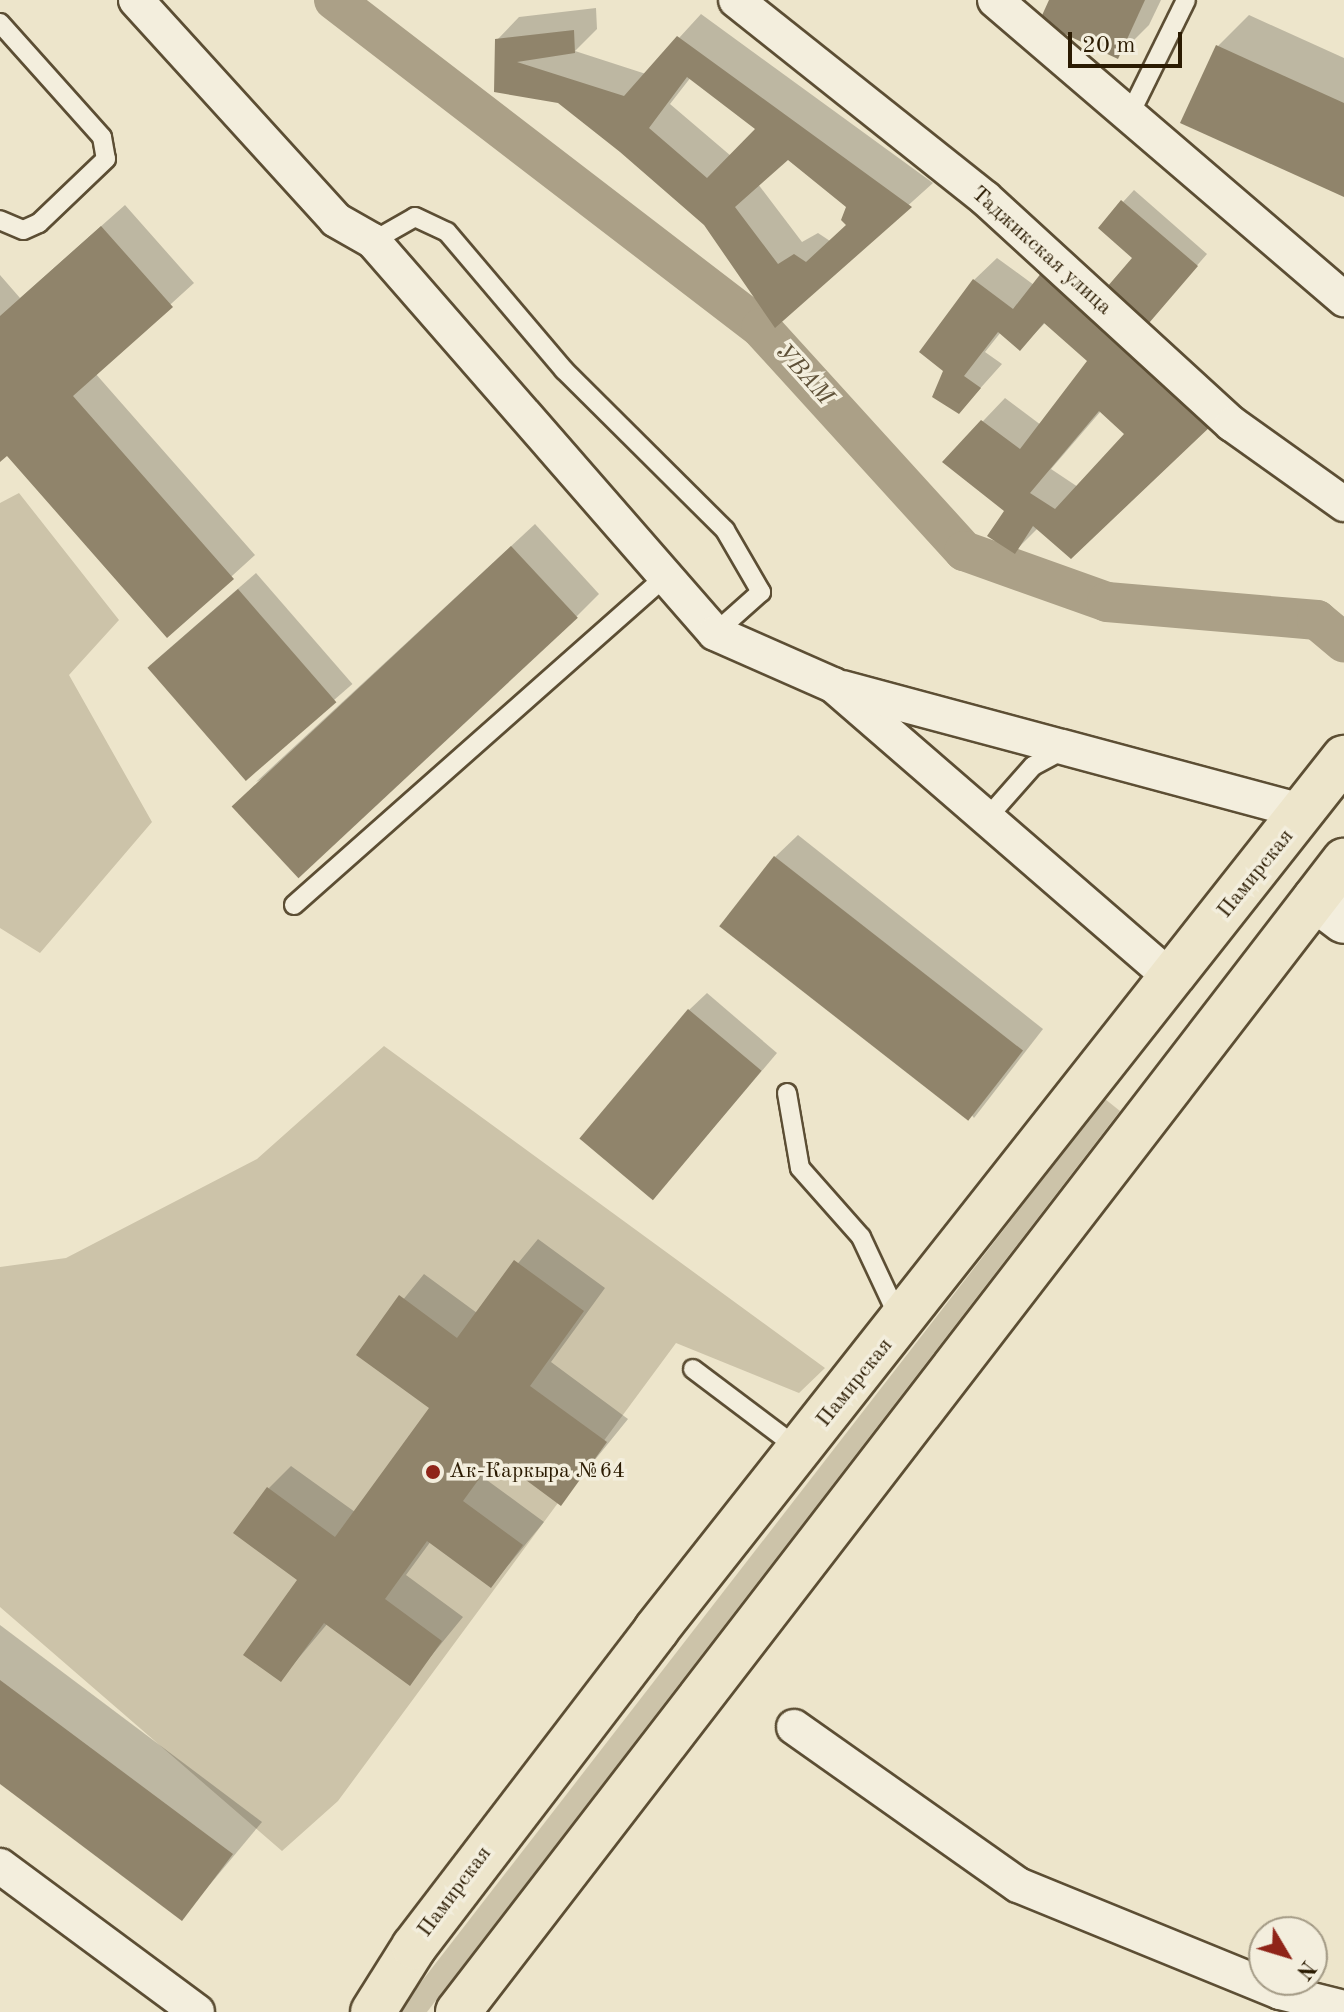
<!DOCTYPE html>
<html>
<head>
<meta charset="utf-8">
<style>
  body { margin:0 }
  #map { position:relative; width:1344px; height:2012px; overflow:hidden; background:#ede5cb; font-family:"Old Standard TT",serif }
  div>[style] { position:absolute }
  .green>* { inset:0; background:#ccc3a9 }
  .shadow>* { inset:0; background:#0003; transform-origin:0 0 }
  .canal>* { height:40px; margin:-20px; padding:0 20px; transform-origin:20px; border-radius:20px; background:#aba087 }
  .building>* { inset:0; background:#90846b; transform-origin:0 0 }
  .roads { filter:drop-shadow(2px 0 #5c4e34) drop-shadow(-2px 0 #5c4e34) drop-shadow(0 2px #5c4e34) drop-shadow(0 -2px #5c4e34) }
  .lane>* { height:18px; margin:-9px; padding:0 9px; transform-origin:9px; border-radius:9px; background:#f3eedd }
  .street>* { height:34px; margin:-17px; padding:0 17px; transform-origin:17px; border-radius:17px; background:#f3eedd }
  .secondary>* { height:44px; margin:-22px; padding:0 22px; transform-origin:22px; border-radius:22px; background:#f3eedd }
  .primary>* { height:44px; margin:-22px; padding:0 22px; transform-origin:22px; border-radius:22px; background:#ede5cb }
  .dots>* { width:22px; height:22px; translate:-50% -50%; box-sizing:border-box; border:4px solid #f3eedd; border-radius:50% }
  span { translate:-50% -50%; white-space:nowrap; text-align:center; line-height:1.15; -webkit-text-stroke:7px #f3eedd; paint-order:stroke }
  .street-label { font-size:22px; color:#2b1b02 }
  .poi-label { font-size:22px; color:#2b1b02 }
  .left { translate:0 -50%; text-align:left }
  .water-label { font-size:24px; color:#5e5037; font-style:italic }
  .north { position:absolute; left:1248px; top:1916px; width:80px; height:80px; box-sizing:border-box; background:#f3eedd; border:2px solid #a39a85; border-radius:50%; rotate:128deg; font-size:22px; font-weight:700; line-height:32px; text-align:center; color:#2b1b02 }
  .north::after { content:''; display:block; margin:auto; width:28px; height:36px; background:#8f2418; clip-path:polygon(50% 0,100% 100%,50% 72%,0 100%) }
  .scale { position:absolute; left:1068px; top:32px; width:114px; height:36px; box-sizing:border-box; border:4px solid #2b1b02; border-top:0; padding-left:10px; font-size:24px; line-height:28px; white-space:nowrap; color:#2b1b02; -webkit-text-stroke:6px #f3eedd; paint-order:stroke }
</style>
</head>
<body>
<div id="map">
  <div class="green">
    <div style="clip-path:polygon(19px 493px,119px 620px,69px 675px,152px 822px,40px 953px,0 928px,0 503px)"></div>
    <div style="clip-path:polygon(384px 1046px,825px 1368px,799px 1393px,676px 1343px,338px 1801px,282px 1851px,0 1607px,0 1267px,66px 1258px,257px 1159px)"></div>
    <div style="clip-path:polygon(1105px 1099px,1120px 1111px,427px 2012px,398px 2012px)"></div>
  </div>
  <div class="shadow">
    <div style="clip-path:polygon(1052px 0,1161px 0,1149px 25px,1118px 56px)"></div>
    <div style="clip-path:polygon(evenodd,596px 8px,597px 29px,575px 51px,646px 74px,701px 14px,933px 183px,775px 325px,705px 224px,622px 151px,559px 101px,496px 90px,497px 40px,519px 17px,596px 8px,691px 77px,758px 129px,731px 156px,670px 104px,691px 77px,596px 8px,788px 157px,849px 207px,848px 224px,830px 241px,818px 233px,802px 242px,758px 184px,788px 157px)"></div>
    <div style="clip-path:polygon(1249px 15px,1344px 58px,1344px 195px,1218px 46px)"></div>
    <div style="clip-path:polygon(evenodd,1134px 190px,1207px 254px,1147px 323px,1234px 400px,1212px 423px,1038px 528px,1015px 551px,1007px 511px,945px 461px,1005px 398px,1041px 425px,1090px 361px,1046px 322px,1020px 348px,1001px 332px,985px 352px,1002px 364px,959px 412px,974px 280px,997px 258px,1034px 285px,1108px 289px,1135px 258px,1123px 202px,1134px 190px,1101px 411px,1127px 434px,1078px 487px,1051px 469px,1101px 411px)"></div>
    <div style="clip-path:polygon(125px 205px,194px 283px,95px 373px,255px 555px,167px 635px,7px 453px,0 460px,0 275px,20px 298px)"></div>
    <div style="clip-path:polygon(535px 524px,599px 594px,576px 617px,256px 782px)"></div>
    <div style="left:256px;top:573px;width:147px;height:142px;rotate:49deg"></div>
    <div style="clip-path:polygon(798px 835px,1043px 1029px,974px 1118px,775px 857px)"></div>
    <div style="clip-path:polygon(707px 993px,777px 1053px,669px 1180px,689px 1010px)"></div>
    <div style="clip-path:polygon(538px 1239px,605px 1288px,551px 1362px,628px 1419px,560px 1503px,498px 1458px,484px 1478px,544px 1522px,491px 1586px,431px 1541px,406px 1575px,463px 1617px,409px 1683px,328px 1623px,281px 1679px,300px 1580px,269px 1488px,291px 1466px,355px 1512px,432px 1408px,359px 1354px,424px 1274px,477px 1313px)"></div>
    <div style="clip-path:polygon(0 1625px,262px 1822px,182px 1918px,0 1782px)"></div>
  </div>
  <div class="canal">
    <div style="left:334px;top:0;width:538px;rotate:37.53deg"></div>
    <div style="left:761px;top:328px;width:302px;rotate:47.7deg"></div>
    <div style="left:964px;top:551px;width:152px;rotate:19.6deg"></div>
    <div style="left:1107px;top:602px;width:211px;rotate:4.9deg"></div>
    <div style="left:1317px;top:620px;width:35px;rotate:40deg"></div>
  </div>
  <div class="building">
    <div style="clip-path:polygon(1049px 0,1145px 0,1118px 59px,1039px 22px)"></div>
    <div style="clip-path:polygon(evenodd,574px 30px,575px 53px,517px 62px,624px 96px,677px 36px,912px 207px,775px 328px,704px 225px,620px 152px,558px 103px,494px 92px,495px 39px,574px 30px,687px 77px,755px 129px,707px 178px,649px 128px,687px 77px,574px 30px,788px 160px,846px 207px,841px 220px,846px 225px,806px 262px,794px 254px,778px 264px,735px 207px,788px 160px)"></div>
    <div style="clip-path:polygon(1216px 45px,1344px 103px,1344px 197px,1180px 123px)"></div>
    <div style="clip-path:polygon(1121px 200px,1198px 266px,1143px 330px,1101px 294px,1132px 258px,1098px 228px)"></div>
    <div style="clip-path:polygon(101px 226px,173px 307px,73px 396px,234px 579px,167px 638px,7px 456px,0 462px,0 316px)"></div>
    <div style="clip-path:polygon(evenodd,1042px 272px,1213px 424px,1071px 559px,1033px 526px,1015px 554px,987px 536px,1004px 511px,942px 462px,981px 420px,1020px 449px,1087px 361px,1044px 323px,1020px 351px,998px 332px,964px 376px,981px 388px,959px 414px,932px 397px,943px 371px,919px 352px,973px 279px,1013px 309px,1042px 272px,1099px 411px,1124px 434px,1055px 509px,1030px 493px,1099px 411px)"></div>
    <div style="left:511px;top:546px;width:98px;height:382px;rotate:47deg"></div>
    <div style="left:238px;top:589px;width:150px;height:120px;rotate:49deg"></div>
    <div style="left:774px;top:856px;width:316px;height:89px;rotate:38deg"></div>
    <div style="left:688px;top:1009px;width:96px;height:169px;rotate:40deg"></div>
    <div style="clip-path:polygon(514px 1260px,584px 1311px,530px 1386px,607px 1442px,561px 1506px,495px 1457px,463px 1501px,523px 1545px,491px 1588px,427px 1541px,385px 1599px,442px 1641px,410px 1686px,324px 1623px,281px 1682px,243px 1655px,297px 1580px,233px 1533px,267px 1487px,335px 1537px,429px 1408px,356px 1355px,399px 1295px,457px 1338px)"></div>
    <div style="clip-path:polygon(0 1680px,233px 1854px,182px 1921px,0 1784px)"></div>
  </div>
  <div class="roads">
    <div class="lane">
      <div style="left:0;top:23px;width:153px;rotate:48.2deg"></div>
      <div style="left:102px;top:137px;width:22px;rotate:80deg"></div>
      <div style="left:106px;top:159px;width:93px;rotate:136.3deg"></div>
      <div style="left:39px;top:223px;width:17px;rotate:156deg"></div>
      <div style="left:23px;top:230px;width:25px;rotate:-157deg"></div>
      <div style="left:1128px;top:118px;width:131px;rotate:-63.8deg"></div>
      <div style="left:373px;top:241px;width:48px;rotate:-29.7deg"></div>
      <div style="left:415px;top:217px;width:35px;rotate:25deg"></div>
      <div style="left:447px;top:232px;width:181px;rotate:49.7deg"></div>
      <div style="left:564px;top:370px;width:227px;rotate:44.8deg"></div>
      <div style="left:725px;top:530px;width:72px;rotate:59.9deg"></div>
      <div style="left:761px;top:592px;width:62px;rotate:138.3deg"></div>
      <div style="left:987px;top:818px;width:69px;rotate:-48.5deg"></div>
      <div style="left:1033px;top:766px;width:36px;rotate:-28deg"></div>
      <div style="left:294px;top:905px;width:497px;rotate:-41.5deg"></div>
      <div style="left:787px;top:1093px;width:76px;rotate:80.2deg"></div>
      <div style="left:800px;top:1168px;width:92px;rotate:48.5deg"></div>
      <div style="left:861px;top:1237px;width:89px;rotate:64.9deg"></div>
      <div style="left:693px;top:1369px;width:133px;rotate:37deg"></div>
    </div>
    <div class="street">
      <div style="left:136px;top:0;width:297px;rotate:47.7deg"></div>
      <div style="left:336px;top:220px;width:43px;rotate:29.6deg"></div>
      <div style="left:373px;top:241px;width:520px;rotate:48.9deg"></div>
      <div style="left:715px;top:633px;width:129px;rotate:23.8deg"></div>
      <div style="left:833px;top:685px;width:449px;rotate:40.9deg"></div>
      <div style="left:736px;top:0;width:318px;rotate:38.5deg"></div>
      <div style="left:985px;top:198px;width:335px;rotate:42.5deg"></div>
      <div style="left:1232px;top:424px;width:138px;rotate:35.5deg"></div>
      <div style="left:995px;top:0;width:460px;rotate:40.6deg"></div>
      <div style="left:842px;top:688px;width:479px;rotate:15deg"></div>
      <div style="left:794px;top:1727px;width:274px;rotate:35.2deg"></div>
      <div style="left:1018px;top:1885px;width:283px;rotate:22.2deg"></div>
      <div style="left:1280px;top:1992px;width:66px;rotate:14deg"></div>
      <div style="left:0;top:1866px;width:245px;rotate:36.5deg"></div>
    </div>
    <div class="secondary">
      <div style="left:1315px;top:899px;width:36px;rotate:37deg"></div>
    </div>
    <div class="primary">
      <div style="left:373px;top:2012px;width:77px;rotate:-57.8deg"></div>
      <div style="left:414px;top:1947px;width:399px;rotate:-52.6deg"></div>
      <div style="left:656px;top:1630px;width:1111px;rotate:-51.73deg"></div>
      <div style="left:458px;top:2012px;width:1453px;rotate:-52.41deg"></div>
    </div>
  </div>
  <div class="dots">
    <div style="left:433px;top:1472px;background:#8f2418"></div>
  </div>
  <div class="street-label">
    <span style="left:1041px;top:251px;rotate:42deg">Таджикская улица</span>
    <span style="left:1256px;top:874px;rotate:-51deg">Памирская</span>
    <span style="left:855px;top:1383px;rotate:-51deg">Памирская</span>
    <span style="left:455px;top:1892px;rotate:-53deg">Памирская</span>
  </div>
  <div class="poi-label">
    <span class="left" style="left:449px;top:1472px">Ак-Каркыра №64</span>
  </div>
  <div class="water-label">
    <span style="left:803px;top:375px;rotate:48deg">УВАМ</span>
  </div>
  <div class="north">N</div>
  <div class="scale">20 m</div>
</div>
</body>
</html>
